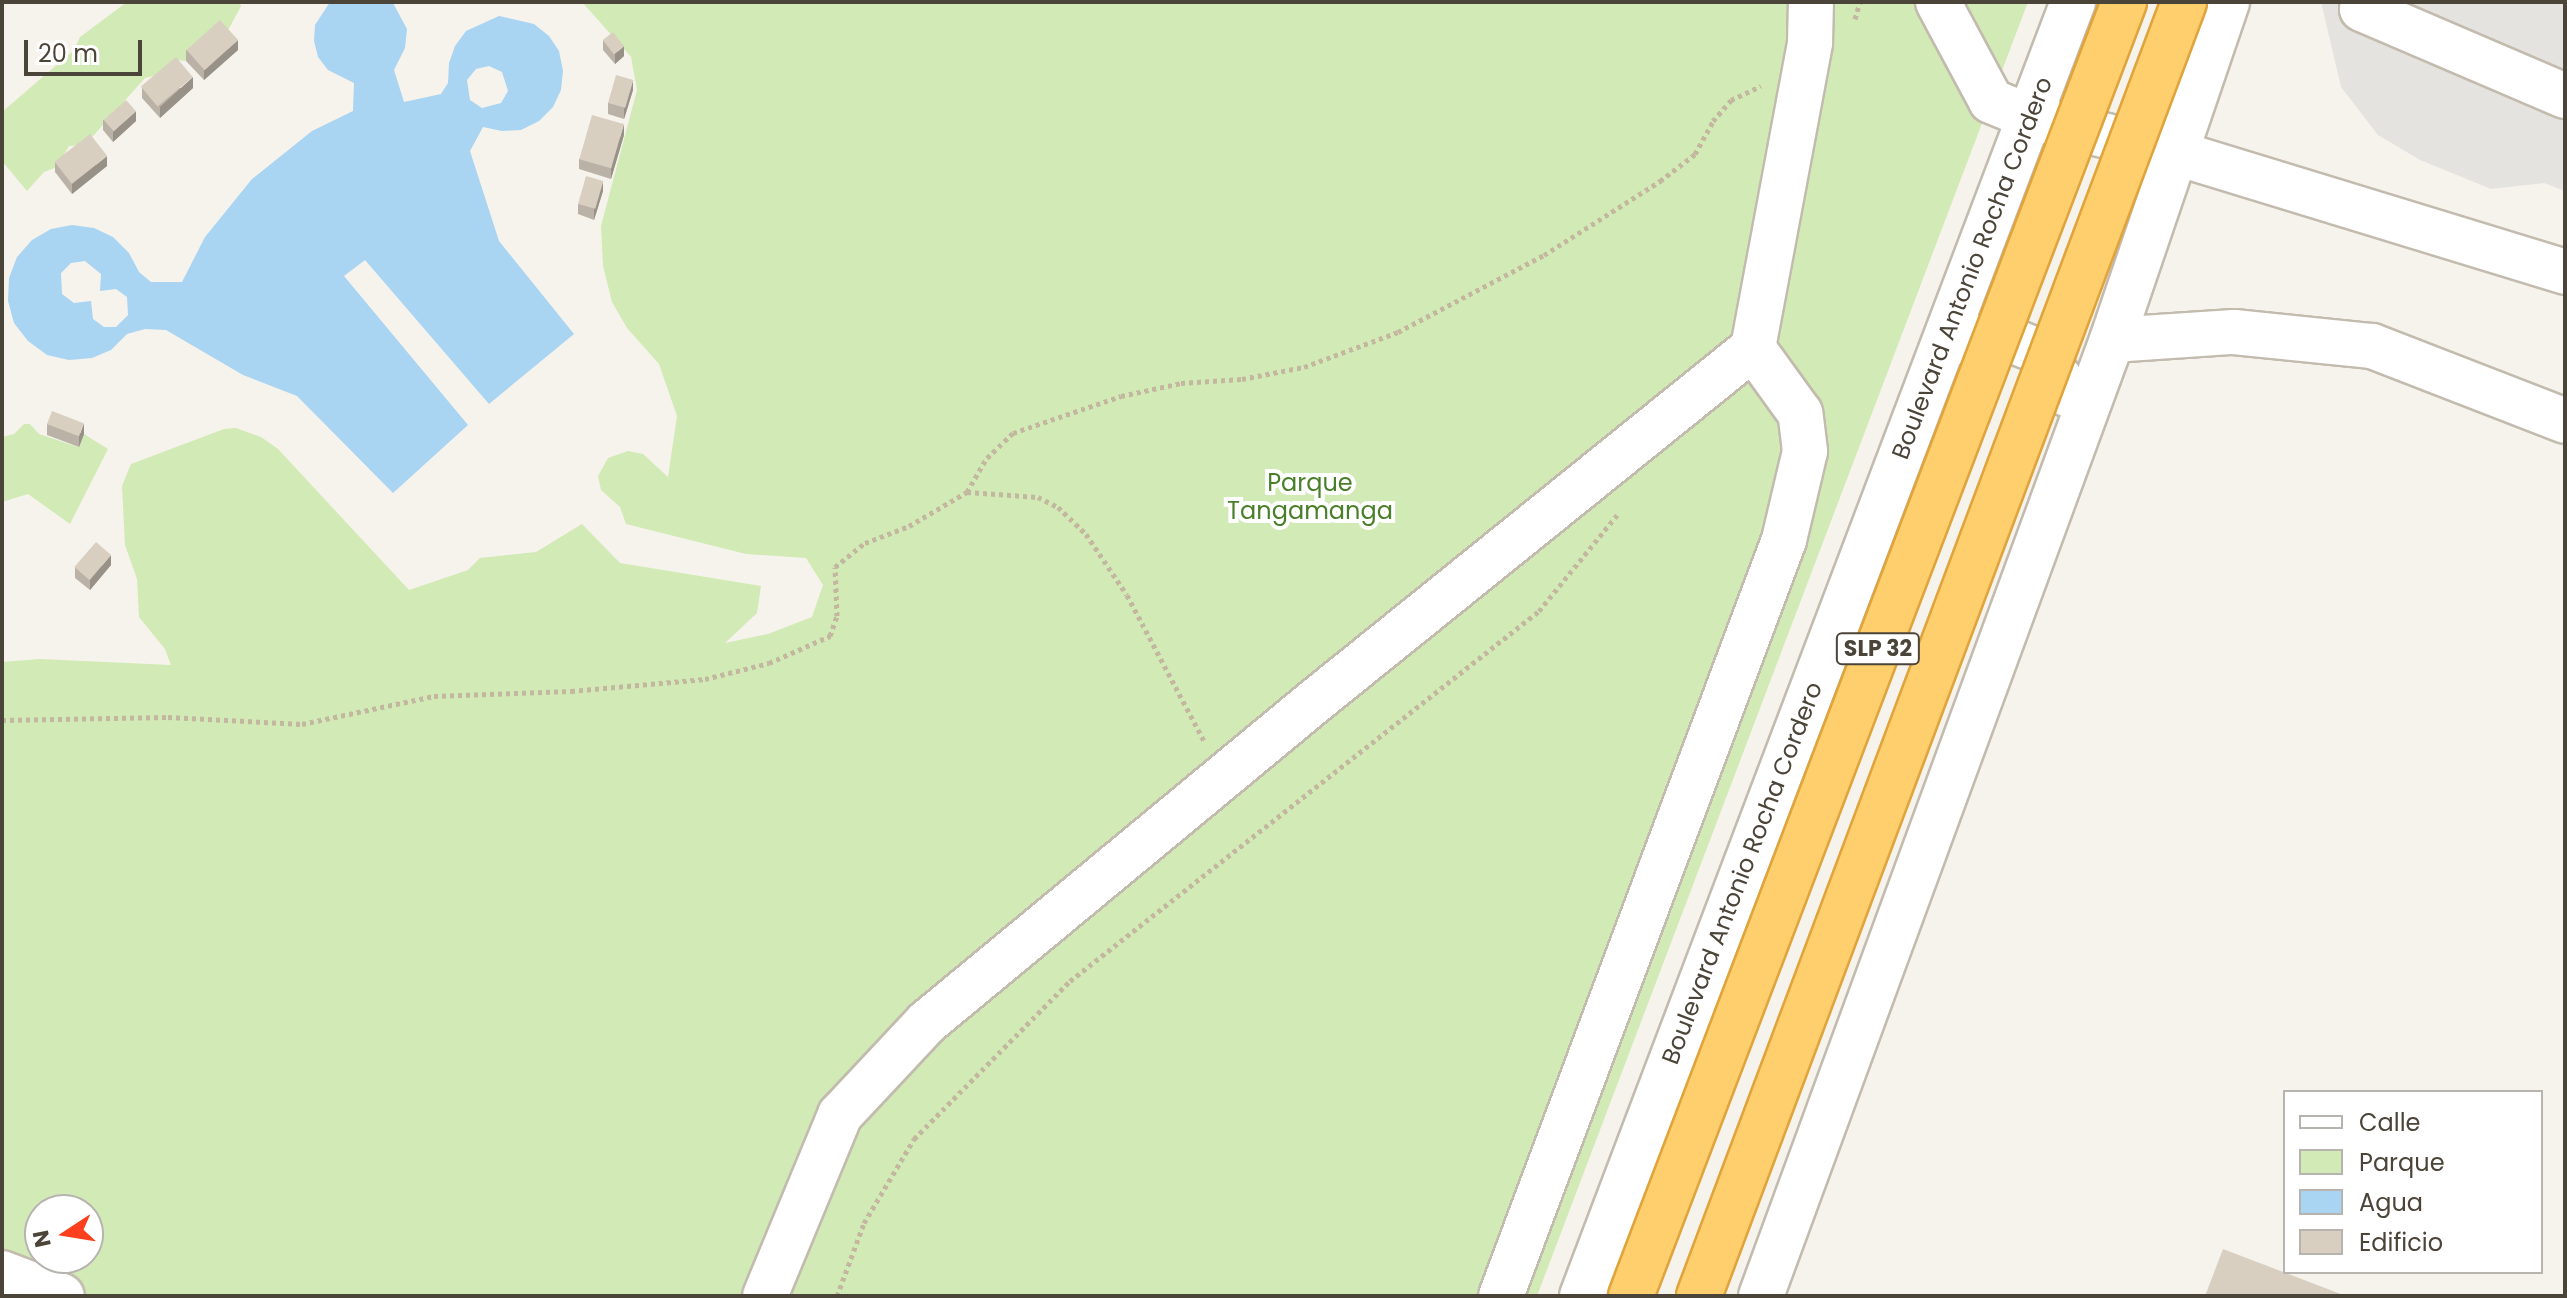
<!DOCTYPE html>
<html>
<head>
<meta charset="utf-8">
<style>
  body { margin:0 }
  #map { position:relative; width:2567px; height:1298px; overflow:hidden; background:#f6f3ec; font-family:Poppins,sans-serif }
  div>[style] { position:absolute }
  .green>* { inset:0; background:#d2eab5 }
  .parking>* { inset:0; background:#e5e3e0 }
  .water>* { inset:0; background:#a9d4f2 }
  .path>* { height:5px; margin-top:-2.5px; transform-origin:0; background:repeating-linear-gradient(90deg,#c4b79f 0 4px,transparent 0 8px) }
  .roads { filter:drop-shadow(2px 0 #c2bbae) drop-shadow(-2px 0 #c2bbae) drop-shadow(0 2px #c2bbae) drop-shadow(0 -2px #c2bbae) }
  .minor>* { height:44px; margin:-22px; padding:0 22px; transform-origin:22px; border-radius:22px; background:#fff }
  .bridges { filter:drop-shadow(2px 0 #e0a43c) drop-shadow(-2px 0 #e0a43c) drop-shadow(0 2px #e0a43c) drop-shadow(0 -2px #e0a43c) }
  .highway-bridge>* { height:44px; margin:-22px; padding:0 22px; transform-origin:22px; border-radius:22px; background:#ffcf6e }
  .wall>* { inset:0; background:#bab2a6 }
  .shaded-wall>* { inset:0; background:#979187 }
  .building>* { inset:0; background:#d8cfc1; transform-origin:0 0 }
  span { translate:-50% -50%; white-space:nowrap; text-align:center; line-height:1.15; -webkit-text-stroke:8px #fff; paint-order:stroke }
  .shield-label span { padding:2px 6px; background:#fff; border:2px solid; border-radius:6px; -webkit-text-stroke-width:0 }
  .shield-label { font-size:22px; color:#4b4439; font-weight:700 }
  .street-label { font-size:24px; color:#4b4439 }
  .park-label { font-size:24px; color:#4a7f2a }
  .frame { position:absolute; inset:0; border:4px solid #4b4439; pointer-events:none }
  .legend { position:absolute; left:2283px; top:1090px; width:260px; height:184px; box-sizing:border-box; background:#fff; border:2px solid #b7b4b0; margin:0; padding:10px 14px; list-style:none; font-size:24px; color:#4b4439 }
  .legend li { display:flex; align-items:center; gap:16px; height:40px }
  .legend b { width:40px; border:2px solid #b7b4b0 }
  .north { position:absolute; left:24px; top:1194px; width:80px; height:80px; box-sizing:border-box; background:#fff; border:2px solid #b7b4b0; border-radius:50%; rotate:258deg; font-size:22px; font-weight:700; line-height:32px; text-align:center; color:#4b4439 }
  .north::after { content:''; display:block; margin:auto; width:28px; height:36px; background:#fc3f1d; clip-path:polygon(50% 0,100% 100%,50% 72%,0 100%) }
  .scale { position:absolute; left:24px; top:40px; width:118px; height:36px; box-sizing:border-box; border:4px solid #4b4439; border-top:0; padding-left:10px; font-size:24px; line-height:28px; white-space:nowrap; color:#4b4439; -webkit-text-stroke:6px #fff; paint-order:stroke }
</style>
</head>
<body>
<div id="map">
  <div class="green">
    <div style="clip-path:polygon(127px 2px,239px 2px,241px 6px,225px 36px,220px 31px,186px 61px,176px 60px,160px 74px,145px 78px,93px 136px,82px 145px,69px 146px,57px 167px,44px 172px,27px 191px,2px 161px,2px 112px,74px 50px,80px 37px)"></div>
    <div style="clip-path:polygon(evenodd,582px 2px,2028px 2px,1537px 1296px,2px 1296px,2px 662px,40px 659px,171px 665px,165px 649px,139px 617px,137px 579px,125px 545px,122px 486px,131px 464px,224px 429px,236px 428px,261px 437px,278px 449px,409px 590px,468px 570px,480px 558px,536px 552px,582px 524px,620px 563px,761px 586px,757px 613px,725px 643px,768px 634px,812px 617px,823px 585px,806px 558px,746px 554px,626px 524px,620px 507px,601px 490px,598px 476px,608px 458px,628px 451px,643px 454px,668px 477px,677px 416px,659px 364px,627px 328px,612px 302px,603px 266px,601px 226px,637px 90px,631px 57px,582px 2px,40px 1210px,88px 1210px,88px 1258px,40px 1258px,40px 1210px)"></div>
    <div style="clip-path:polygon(24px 424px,30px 424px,39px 434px,78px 447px,84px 434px,108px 449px,70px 524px,28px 494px,2px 502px,2px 437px,14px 434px)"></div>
  </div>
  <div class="parking">
    <div style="clip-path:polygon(2321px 2px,2565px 2px,2565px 191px,2544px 183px,2491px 189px,2420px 160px,2378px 135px,2341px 87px)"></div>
  </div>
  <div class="water">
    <div style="clip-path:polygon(evenodd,330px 2px,393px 3px,407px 29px,405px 48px,394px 70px,404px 102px,441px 94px,448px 83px,449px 63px,455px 46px,466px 31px,499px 16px,534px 24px,549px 36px,559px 51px,563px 71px,561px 90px,553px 107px,539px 121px,521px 130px,502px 131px,483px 127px,470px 151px,499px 241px,574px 334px,489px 404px,365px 260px,344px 276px,468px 425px,393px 493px,297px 396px,243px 375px,166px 330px,145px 329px,127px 334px,111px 350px,92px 358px,69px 360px,47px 355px,28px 341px,14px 323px,8px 301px,9px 278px,17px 257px,32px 240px,51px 229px,72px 225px,94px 228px,113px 237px,129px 253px,139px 272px,151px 282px,182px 282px,205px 237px,252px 179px,312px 131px,353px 111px,354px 83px,328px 70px,318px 57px,314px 41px,315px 25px,330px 2px,489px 66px,502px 72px,508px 91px,501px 103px,482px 108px,470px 100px,467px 80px,476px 69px,489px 66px,330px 2px,85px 261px,101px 274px,100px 291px,116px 289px,127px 297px,128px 315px,116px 327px,104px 327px,93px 319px,91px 301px,74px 303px,62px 294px,61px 273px,71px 263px,85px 261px)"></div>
  </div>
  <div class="path">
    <div style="left:1855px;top:19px;width:18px;rotate:-74deg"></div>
    <div style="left:967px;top:492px;width:71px;rotate:4deg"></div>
    <div style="left:1038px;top:497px;width:22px;rotate:27deg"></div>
    <div style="left:1058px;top:507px;width:39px;rotate:44deg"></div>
    <div style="left:1086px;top:534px;width:73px;rotate:56.1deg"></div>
    <div style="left:1127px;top:595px;width:165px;rotate:62.2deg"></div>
    <div style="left:2px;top:720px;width:166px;rotate:-1deg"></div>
    <div style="left:168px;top:717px;width:134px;rotate:3deg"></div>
    <div style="left:302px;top:724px;width:135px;rotate:-12deg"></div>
    <div style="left:434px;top:696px;width:137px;rotate:-2.1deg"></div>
    <div style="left:571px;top:691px;width:135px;rotate:-5.1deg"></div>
    <div style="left:705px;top:679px;width:66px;rotate:-14deg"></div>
    <div style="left:769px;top:663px;width:67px;rotate:-23.9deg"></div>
    <div style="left:830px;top:636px;width:21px;rotate:-71deg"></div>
    <div style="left:837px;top:616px;width:49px;rotate:-92.3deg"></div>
    <div style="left:835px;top:567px;width:38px;rotate:-39deg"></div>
    <div style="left:865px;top:543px;width:47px;rotate:-21.1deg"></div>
    <div style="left:909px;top:526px;width:67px;rotate:-30.4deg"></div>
    <div style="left:967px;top:492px;width:39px;rotate:-60deg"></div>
    <div style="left:987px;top:458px;width:36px;rotate:-44deg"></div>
    <div style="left:1013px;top:433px;width:114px;rotate:-18.9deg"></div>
    <div style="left:1121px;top:396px;width:61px;rotate:-12.2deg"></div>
    <div style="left:1181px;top:383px;width:61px;rotate:-3.8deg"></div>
    <div style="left:1242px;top:379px;width:63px;rotate:-11deg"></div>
    <div style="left:1304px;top:367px;width:100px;rotate:-20.4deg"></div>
    <div style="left:1398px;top:332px;width:165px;rotate:-27.8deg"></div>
    <div style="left:1544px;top:255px;width:138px;rotate:-32.5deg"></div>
    <div style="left:1660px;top:181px;width:44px;rotate:-37.6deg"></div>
    <div style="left:1695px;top:154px;width:38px;rotate:-61deg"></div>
    <div style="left:1713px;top:121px;width:28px;rotate:-49deg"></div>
    <div style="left:1731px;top:100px;width:33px;rotate:-25deg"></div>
    <div style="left:837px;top:1296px;width:78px;rotate:-69.7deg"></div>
    <div style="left:864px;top:1223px;width:98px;rotate:-59.2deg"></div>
    <div style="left:914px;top:1139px;width:222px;rotate:-45.4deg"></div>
    <div style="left:1070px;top:981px;width:597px;rotate:-38.27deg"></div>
    <div style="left:1539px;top:611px;width:124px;rotate:-50.9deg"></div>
  </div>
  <div class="roads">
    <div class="minor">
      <div style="left:1938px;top:2px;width:112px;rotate:61.8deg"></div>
      <div style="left:1991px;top:101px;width:42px;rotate:22.3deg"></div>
      <div style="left:2030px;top:117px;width:147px;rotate:13.8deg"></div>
      <div style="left:2173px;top:152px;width:410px;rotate:17deg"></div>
      <div style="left:2364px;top:2px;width:7px;rotate:106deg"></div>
      <div style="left:2362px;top:9px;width:221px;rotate:23.2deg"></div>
      <div style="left:2112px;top:340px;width:122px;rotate:-3.8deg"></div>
      <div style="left:2234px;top:332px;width:139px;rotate:5.8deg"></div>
      <div style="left:2372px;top:346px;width:207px;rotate:21.2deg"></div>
      <div style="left:1960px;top:342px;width:23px;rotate:-13deg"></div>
      <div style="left:1982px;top:337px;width:36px;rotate:9deg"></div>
      <div style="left:2018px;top:343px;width:19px;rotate:21deg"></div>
      <div style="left:2036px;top:350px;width:38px;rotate:50deg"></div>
      <div style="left:2060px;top:379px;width:17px;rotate:65deg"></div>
      <div style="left:2px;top:1273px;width:64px;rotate:21deg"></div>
      <div style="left:765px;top:1296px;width:196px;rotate:-67.5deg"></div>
      <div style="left:840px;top:1115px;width:126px;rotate:-46.9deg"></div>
      <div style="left:926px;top:1023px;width:505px;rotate:-39.62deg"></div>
      <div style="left:1315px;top:701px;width:563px;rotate:-38.87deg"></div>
      <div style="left:1753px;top:348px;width:311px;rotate:-79.4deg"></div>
      <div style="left:1810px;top:42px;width:40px;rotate:-88.6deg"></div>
      <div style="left:1501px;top:1296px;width:807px;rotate:-69.48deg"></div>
      <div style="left:1784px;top:540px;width:91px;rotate:-76.7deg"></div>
      <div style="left:1805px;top:451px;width:38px;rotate:-97deg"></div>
      <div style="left:1800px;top:413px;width:80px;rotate:-125.9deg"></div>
      <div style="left:1582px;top:1296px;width:1384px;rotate:-69.22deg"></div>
      <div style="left:1761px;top:1296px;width:1018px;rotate:-69.84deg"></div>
      <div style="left:2112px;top:340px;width:357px;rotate:-71.2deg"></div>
    </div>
  </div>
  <div class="bridges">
    <div class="highway-bridge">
      <div style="left:1631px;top:1296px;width:1385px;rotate:-69.14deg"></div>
      <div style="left:1699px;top:1296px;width:1382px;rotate:-69.45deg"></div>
    </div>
  </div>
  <div class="wall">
    <div style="clip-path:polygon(603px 40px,624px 56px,615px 64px,603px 50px)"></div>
    <div style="clip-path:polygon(186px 50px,238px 50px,204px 80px,186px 61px)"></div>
    <div style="clip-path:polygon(142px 88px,193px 88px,160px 118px,142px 98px)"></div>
    <div style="clip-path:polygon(633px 90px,624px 119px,608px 114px,608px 103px)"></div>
    <div style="clip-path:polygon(103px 120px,136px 121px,113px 142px,103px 130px)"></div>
    <div style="clip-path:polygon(624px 135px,611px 179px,579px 169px,579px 159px)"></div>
    <div style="clip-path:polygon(55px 162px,107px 166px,72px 194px,55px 172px)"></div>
    <div style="clip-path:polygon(603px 191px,594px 220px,578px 214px,578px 204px)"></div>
    <div style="clip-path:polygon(47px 424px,84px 434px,79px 447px,47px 435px)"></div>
    <div style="clip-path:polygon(111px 565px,90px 590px,75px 578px,75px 567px)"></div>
  </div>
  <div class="shaded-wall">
    <div style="clip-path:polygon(238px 40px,238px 50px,204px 80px,204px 70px)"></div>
    <div style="clip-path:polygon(624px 46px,624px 56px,615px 64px,615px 54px)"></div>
    <div style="clip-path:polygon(193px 77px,193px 88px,160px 118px,160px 107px)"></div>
    <div style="clip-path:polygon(633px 80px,633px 90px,624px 119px,624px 109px)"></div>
    <div style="clip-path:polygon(136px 111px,136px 121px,113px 142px,113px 132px)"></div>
    <div style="clip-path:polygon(624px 124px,624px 135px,611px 179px,611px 169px)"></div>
    <div style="clip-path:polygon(107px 156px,107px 166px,72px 194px,72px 184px)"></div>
    <div style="clip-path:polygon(603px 181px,603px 191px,594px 220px,594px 209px)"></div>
    <div style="clip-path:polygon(84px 423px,84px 434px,79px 447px,79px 437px)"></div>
    <div style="clip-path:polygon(111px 555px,111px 565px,90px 590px,90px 580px)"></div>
  </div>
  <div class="building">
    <div style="left:220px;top:20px;width:27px;height:45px;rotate:48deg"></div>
    <div style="left:613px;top:32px;width:18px;height:13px;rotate:52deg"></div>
    <div style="left:176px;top:57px;width:26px;height:46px;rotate:50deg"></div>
    <div style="left:616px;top:75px;width:18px;height:29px;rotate:16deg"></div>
    <div style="left:126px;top:100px;width:15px;height:30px;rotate:48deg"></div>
    <div style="left:592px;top:115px;width:33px;height:46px;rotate:16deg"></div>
    <div style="left:90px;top:134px;width:28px;height:45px;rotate:52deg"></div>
    <div style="left:586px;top:176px;width:18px;height:29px;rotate:16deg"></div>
    <div style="left:52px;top:411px;width:34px;height:14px;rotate:21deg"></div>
    <div style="left:96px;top:542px;width:20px;height:33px;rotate:41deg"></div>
    <div style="clip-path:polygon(2223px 1249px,2346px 1296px,2205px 1296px)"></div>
  </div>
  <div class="shield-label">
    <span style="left:1878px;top:649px">SLP 32</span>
  </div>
  <div class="street-label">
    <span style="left:1972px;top:268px;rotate:-69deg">Boulevard Antonio Rocha Cordero</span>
    <span style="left:1742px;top:873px;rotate:-69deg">Boulevard Antonio Rocha Cordero</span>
  </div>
  <div class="park-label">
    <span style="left:1310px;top:497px">Parque<br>Tangamanga</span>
  </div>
  <div class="frame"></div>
  <ul class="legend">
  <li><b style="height:10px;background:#fff"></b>Calle</li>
  <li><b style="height:22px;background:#d2eab5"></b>Parque</li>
  <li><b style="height:22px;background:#a9d4f2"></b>Agua</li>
  <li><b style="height:22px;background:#d8cfc1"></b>Edificio</li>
  </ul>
  <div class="north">N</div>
  <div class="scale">20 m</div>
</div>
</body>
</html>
